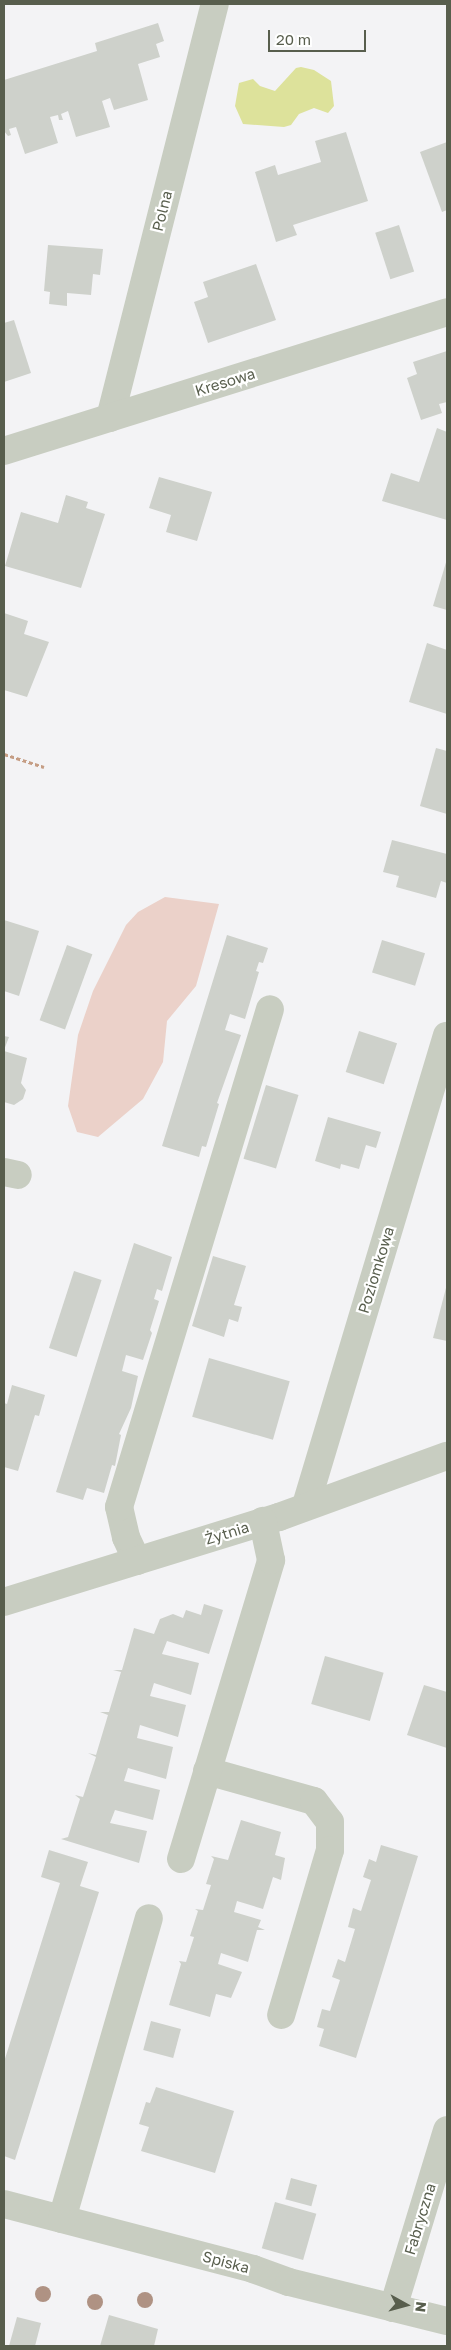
<!DOCTYPE html>
<html>
<head>
<meta charset="utf-8">
<style>
  body { margin:0 }
  #map { position:relative; width:451px; height:2350px; overflow:hidden; background:#f3f3f5; font-family:"Golos Text",sans-serif }
  div>[style] { position:absolute }
  .green>* { inset:0; background:#ebd1c9 }
  .water>* { inset:0; background:#dde29b }
  .building>* { inset:0; background:#ced1cb; transform-origin:0 0 }
  .path>* { height:3px; margin-top:-1.5px; transform-origin:0; background:repeating-linear-gradient(90deg,#c59d84 0 4px,transparent 0 6.5px) }
  .minor>* { height:28px; margin:-14px; padding:0 14px; transform-origin:14px; border-radius:14px; background:#c8cdc1 }
  .trees>* { width:16px; height:16px; margin:-8px; border-radius:50%; background:#af9283 }
  span { translate:-50% -50%; white-space:nowrap; text-align:center; line-height:1.15; -webkit-text-stroke:4.5px #fff; paint-order:stroke }
  .street-label { font-size:15px; color:#585e4d }
  .frame { position:absolute; inset:0; border:5px solid #585e4d; pointer-events:none }
  .north { position:absolute; left:381px; top:2280px; width:50px; height:50px; -webkit-text-stroke:4px #fff; paint-order:stroke; rotate:97deg; font-size:14px; font-weight:700; line-height:20px; text-align:center; color:#585e4d }
  .north::after { content:''; display:block; margin:auto; width:18px; height:22px; background:#585e4d; clip-path:polygon(50% 0,100% 100%,50% 72%,0 100%) }
  .scale { position:absolute; left:268px; top:30px; width:98px; height:22px; box-sizing:border-box; border:2px solid #585e4d; border-top:0; padding-left:6px; font-size:15px; line-height:18px; white-space:nowrap; color:#585e4d; -webkit-text-stroke:4px #fff; paint-order:stroke }
</style>
</head>
<body>
<div id="map">
  <div class="green">
    <div style="clip-path:polygon(165px 897px,219px 904px,196px 986px,167px 1021px,163px 1062px,143px 1099px,98px 1137px,77px 1132px,68px 1106px,78px 1035px,93px 991px,126px 925px,138px 912px)"></div>
  </div>
  <div class="water">
    <div style="clip-path:polygon(301px 67px,314px 70px,331px 81px,334px 106px,328px 113px,314px 108px,299px 114px,291px 125px,284px 127px,243px 124px,235px 106px,239px 83px,253px 79px,260px 86px,275px 91px,296px 68px)"></div>
  </div>
  <div class="building">
    <div style="clip-path:polygon(158px 23px,164px 41px,156px 44px,160px 57px,138px 64px,148px 100px,114px 110px,110px 98px,102px 101px,110px 127px,76px 137px,68px 111px,61px 114px,63px 120px,59px 120px,58px 115px,50px 117px,58px 143px,25px 154px,16px 127px,9px 129px,11px 135px,8px 136px,4px 131px,4px 80px,97px 51px,95px 43px)"></div>
    <div style="clip-path:polygon(346px 132px,368px 201px,293px 225px,297px 235px,276px 242px,255px 172px,275px 165px,278px 175px,321px 162px,315px 141px)"></div>
    <div style="clip-path:polygon(447px 142px,447px 210px,442px 212px,420px 152px)"></div>
    <div style="left:399px;top:225px;width:49px;height:25px;rotate:72deg"></div>
    <div style="clip-path:polygon(48px 245px,103px 249px,100px 275px,93px 274px,91px 295px,67px 293px,67px 306px,49px 304px,50px 292px,44px 291px)"></div>
    <div style="clip-path:polygon(256px 264px,276px 320px,208px 343px,194px 302px,208px 297px,203px 282px)"></div>
    <div style="clip-path:polygon(14px 320px,31px 373px,4px 382px,4px 323px)"></div>
    <div style="clip-path:polygon(447px 351px,447px 402px,439px 404px,442px 413px,421px 420px,407px 378px,417px 374px,413px 362px)"></div>
    <div style="clip-path:polygon(437px 428px,447px 432px,447px 520px,382px 501px,391px 473px,419px 482px)"></div>
    <div style="clip-path:polygon(159px 477px,212px 492px,197px 541px,166px 532px,171px 515px,149px 508px)"></div>
    <div style="clip-path:polygon(66px 495px,88px 502px,86px 508px,105px 514px,81px 588px,5px 566px,21px 512px,58px 523px)"></div>
    <div style="clip-path:polygon(447px 559px,447px 610px,433px 606px)"></div>
    <div style="clip-path:polygon(4px 613px,28px 621px,24px 634px,49px 642px,27px 697px,4px 690px)"></div>
    <div style="clip-path:polygon(427px 643px,447px 650px,447px 714px,409px 702px)"></div>
    <div style="clip-path:polygon(436px 748px,447px 751px,447px 814px,420px 806px)"></div>
    <div style="clip-path:polygon(392px 840px,447px 854px,447px 883px,441px 881px,436px 898px,396px 887px,399px 876px,383px 872px)"></div>
    <div style="clip-path:polygon(4px 920px,39px 931px,19px 996px,4px 991px)"></div>
    <div style="clip-path:polygon(227px 935px,268px 948px,263px 963px,259px 962px,256px 971px,259px 972px,245px 1019px,230px 1014px,225px 1030px,241px 1035px,217px 1103px,219px 1104px,206px 1147px,202px 1146px,199px 1157px,162px 1146px)"></div>
    <div style="left:382px;top:940px;width:45px;height:34px;rotate:17deg"></div>
    <div style="left:67px;top:945px;width:27px;height:80px;rotate:20deg"></div>
    <div style="left:359px;top:1031px;width:40px;height:43px;rotate:18deg"></div>
    <div style="clip-path:polygon(4px 1036px,9px 1037px,4px 1050px)"></div>
    <div style="clip-path:polygon(4px 1051px,27px 1058px,21px 1083px,26px 1090px,23px 1099px,14px 1105px,4px 1102px)"></div>
    <div style="left:266px;top:1085px;width:34px;height:77px;rotate:17deg"></div>
    <div style="clip-path:polygon(328px 1117px,381px 1132px,376px 1148px,366px 1145px,359px 1169px,341px 1164px,340px 1169px,315px 1161px)"></div>
    <div style="clip-path:polygon(134px 1243px,172px 1257px,162px 1291px,157px 1289px,154px 1299px,159px 1301px,150px 1330px,152px 1333px,143px 1360px,126px 1355px,122px 1371px,138px 1376px,131px 1408px,119px 1434px,121px 1435px,115px 1466px,112px 1465px,104px 1493px,87px 1488px,83px 1500px,56px 1492px)"></div>
    <div style="clip-path:polygon(213px 1256px,246px 1266px,234px 1305px,242px 1307px,238px 1322px,229px 1319px,224px 1337px,192px 1326px)"></div>
    <div style="left:74px;top:1271px;width:29px;height:81px;rotate:18deg"></div>
    <div style="clip-path:polygon(447px 1284px,447px 1341px,433px 1338px)"></div>
    <div style="left:209px;top:1358px;width:84px;height:61px;rotate:16deg"></div>
    <div style="clip-path:polygon(12px 1385px,45px 1395px,39px 1416px,35px 1415px,18px 1471px,4px 1467px,4px 1403px,7px 1404px)"></div>
    <div style="clip-path:polygon(204px 1604px,223px 1610px,209px 1654px,167px 1641px,162px 1654px,199px 1663px,191px 1695px,154px 1683px,150px 1696px,186px 1705px,178px 1737px,140px 1725px,137px 1738px,173px 1747px,166px 1779px,128px 1768px,124px 1781px,160px 1790px,153px 1820px,115px 1810px,110px 1823px,147px 1831px,139px 1863px,61px 1839px,68px 1837px,80px 1799px,75px 1795px,83px 1797px,96px 1757px,88px 1753px,96px 1755px,108px 1715px,100px 1712px,109px 1712px,121px 1672px,113px 1670px,122px 1670px,134px 1628px,154px 1634px,160px 1619px,173px 1614px,183px 1618px,186px 1610px,201px 1615px)"></div>
    <div style="left:325px;top:1656px;width:61px;height:50px;rotate:16deg"></div>
    <div style="clip-path:polygon(424px 1685px,447px 1692px,447px 1748px,407px 1735px)"></div>
    <div style="clip-path:polygon(241px 1820px,281px 1832px,275px 1855px,285px 1858px,281px 1880px,273px 1877px,263px 1909px,237px 1901px,234px 1912px,261px 1920px,258px 1927px,265px 1930px,257px 1930px,248px 1962px,221px 1953px,218px 1964px,242px 1972px,231px 1998px,216px 1994px,210px 2017px,169px 2005px,181px 1964px,179px 1961px,186px 1962px,194px 1937px,190px 1936px,198px 1911px,195px 1909px,203px 1910px,211px 1885px,206px 1884px,214px 1859px,211px 1856px,228px 1860px)"></div>
    <div style="clip-path:polygon(381px 1845px,418px 1856px,356px 2058px,319px 2046px,324px 2029px,317px 2027px,322px 2009px,330px 2011px,340px 1980px,332px 1977px,338px 1959px,345px 1962px,355px 1929px,348px 1927px,353px 1908px,361px 1911px,371px 1880px,363px 1877px,369px 1859px,376px 1862px)"></div>
    <div style="clip-path:polygon(49px 1850px,88px 1862px,80px 1886px,99px 1892px,15px 2160px,4px 2156px,4px 2062px,60px 1883px,41px 1877px)"></div>
    <div style="left:151px;top:2021px;width:31px;height:30px;rotate:15deg"></div>
    <div style="clip-path:polygon(156px 2087px,234px 2111px,215px 2173px,141px 2151px,149px 2127px,139px 2124px,146px 2102px,150px 2103px)"></div>
    <div style="left:291px;top:2178px;width:27px;height:22px;rotate:15deg"></div>
    <div style="left:275px;top:2202px;width:43px;height:48px;rotate:16deg"></div>
    <div style="clip-path:polygon(109px 2315px,158px 2329px,154px 2346px,100px 2346px)"></div>
    <div style="clip-path:polygon(17px 2317px,41px 2323px,35px 2346px,9px 2346px)"></div>
  </div>
  <div class="path">
    <div style="left:4px;top:754px;width:42px;rotate:18deg"></div>
  </div>
  <div class="minor">
    <div style="left:110px;top:418px;width:427px;rotate:-75.8deg"></div>
    <div style="left:4px;top:451px;width:464px;rotate:-17.4deg"></div>
    <div style="left:4px;top:1172px;width:14px;rotate:12deg"></div>
    <div style="left:306px;top:1505px;width:490px;rotate:-73.3deg"></div>
    <div style="left:137px;top:1561px;width:26px;rotate:-115deg"></div>
    <div style="left:126px;top:1537px;width:31px;rotate:-103deg"></div>
    <div style="left:119px;top:1507px;width:520px;rotate:-73.13deg"></div>
    <div style="left:4px;top:1602px;width:288px;rotate:-17.2deg"></div>
    <div style="left:279px;top:1517px;width:179px;rotate:-20deg"></div>
    <div style="left:207px;top:1771px;width:111px;rotate:15.7deg"></div>
    <div style="left:314px;top:1801px;width:26px;rotate:53deg"></div>
    <div style="left:330px;top:1822px;width:28px;rotate:90deg"></div>
    <div style="left:330px;top:1850px;width:172px;rotate:106.5deg"></div>
    <div style="left:181px;top:1859px;width:312px;rotate:-73.2deg"></div>
    <div style="left:271px;top:1560px;width:40px;rotate:-102deg"></div>
    <div style="left:4px;top:2204px;width:257px;rotate:14.6deg"></div>
    <div style="left:253px;top:2269px;width:38px;rotate:20deg"></div>
    <div style="left:289px;top:2282px;width:163px;rotate:13.9deg"></div>
    <div style="left:62px;top:2219px;width:313px;rotate:-73.9deg"></div>
    <div style="left:393px;top:2308px;width:186px;rotate:-73.1deg"></div>
  </div>
  <div class="trees">
    <div style="left:43px;top:2294px"></div>
    <div style="left:145px;top:2300px"></div>
    <div style="left:95px;top:2302px"></div>
  </div>
  <div class="street-label">
    <span style="left:162px;top:211px;rotate:-76deg">Polna</span>
    <span style="left:225px;top:382px;rotate:-17deg">Kresowa</span>
    <span style="left:376px;top:1270px;rotate:-73deg">Poziomkowa</span>
    <span style="left:227px;top:1533px;rotate:-17deg">Żytnia</span>
    <span style="left:420px;top:2219px;rotate:-73deg">Fabryczna</span>
    <span style="left:226px;top:2262px;rotate:15deg">Spiska</span>
  </div>
  <div class="frame"></div>
  <div class="north">N</div>
  <div class="scale">20 m</div>
</div>
</body>
</html>
